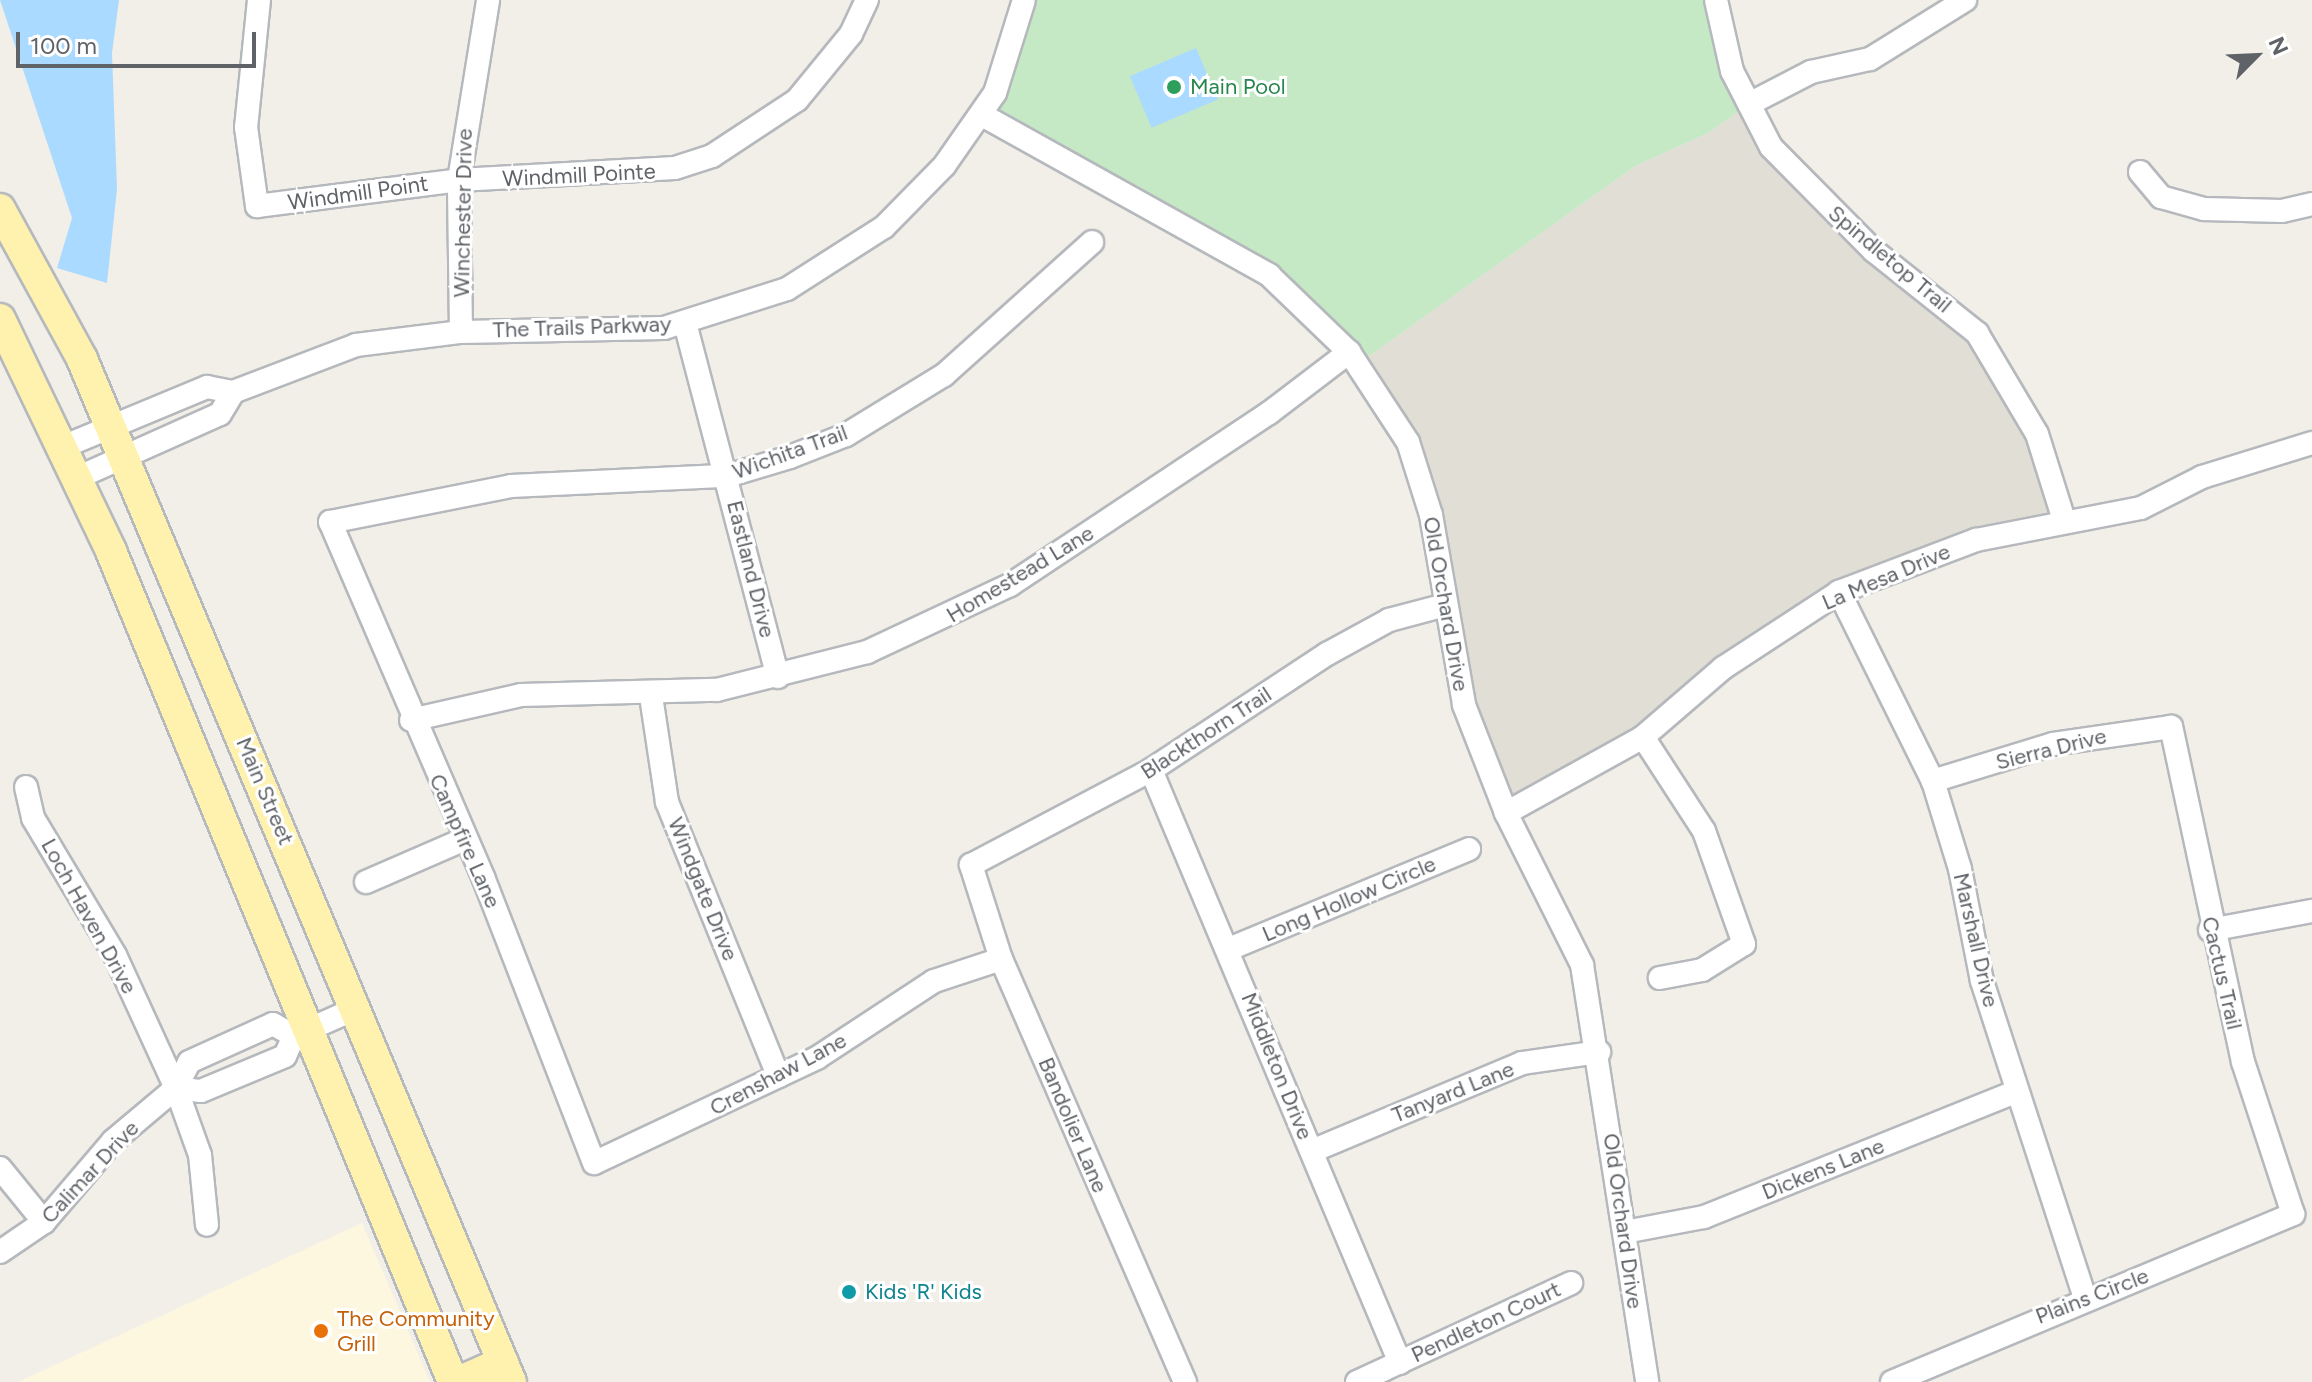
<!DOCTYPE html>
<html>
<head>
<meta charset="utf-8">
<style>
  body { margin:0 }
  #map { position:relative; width:2312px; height:1382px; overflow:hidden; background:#f1efe8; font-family:Figtree,sans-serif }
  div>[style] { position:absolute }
  .commercial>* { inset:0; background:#fef7e0 }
  .education>* { inset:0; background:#e1ded6 }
  .green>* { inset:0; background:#c5e8c5 }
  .water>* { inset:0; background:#aadaff; transform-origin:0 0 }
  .roads { filter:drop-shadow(2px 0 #b5b8bc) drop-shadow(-2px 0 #b5b8bc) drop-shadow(0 2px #b5b8bc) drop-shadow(0 -2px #b5b8bc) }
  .minor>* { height:22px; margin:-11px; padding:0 11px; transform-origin:11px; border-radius:11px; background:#fff }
  .major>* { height:30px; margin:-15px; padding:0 15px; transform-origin:15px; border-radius:15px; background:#fff2af }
  .dots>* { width:22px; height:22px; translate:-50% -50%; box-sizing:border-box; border:4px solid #fff; border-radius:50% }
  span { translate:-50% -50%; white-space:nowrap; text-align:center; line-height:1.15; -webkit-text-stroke:6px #fff; paint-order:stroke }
  .leisure-label { font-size:22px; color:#27864d }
  .left { translate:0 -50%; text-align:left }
  .street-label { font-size:22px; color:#5f6368 }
  .culture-label { font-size:22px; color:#0d838f }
  .food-label { font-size:22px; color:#c56008 }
  .north { position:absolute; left:2216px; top:16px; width:80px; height:80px; -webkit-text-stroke:6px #fff; paint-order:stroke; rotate:66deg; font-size:22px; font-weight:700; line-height:32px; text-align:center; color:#5f6368 }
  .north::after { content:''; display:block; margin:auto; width:28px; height:36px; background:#5f6368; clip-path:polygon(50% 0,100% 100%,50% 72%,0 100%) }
  .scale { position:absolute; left:16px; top:32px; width:240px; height:36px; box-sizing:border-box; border:4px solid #5f6368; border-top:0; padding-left:10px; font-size:24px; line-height:28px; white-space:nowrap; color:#5f6368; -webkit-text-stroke:6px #fff; paint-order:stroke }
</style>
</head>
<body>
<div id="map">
  <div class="commercial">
    <div style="clip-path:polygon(362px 1223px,430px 1382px,18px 1382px)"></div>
  </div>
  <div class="education">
    <div style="clip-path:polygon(1749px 104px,1771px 147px,2008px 376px,2064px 520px,1839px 592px,1643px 737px,1506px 813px,1464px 705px,1431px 515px,1358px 364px,1635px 166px,1708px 133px)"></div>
  </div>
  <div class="green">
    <div style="clip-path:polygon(1022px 0,1716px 0,1749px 104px,1708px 133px,1635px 166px,1358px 364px,1311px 311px,982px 115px)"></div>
  </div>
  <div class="water">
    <div style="clip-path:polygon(0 0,119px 0,112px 53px,117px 189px,107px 283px,57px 268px,72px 218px)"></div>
    <div style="left:1196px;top:48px;width:56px;height:72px;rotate:67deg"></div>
  </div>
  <div class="roads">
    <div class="minor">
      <div style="left:259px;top:0;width:128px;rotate:95.8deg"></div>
      <div style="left:246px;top:127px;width:80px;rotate:82.1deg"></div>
      <div style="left:257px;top:206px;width:204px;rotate:-7.3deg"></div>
      <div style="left:459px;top:180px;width:216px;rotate:-3.2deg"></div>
      <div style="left:675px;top:168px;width:39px;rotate:-18deg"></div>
      <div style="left:712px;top:156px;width:102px;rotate:-33.4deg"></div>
      <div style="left:797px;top:100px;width:85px;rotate:-50.7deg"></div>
      <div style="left:851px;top:34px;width:38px;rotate:-65deg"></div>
      <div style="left:1716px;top:0;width:73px;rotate:77.3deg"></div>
      <div style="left:1732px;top:71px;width:85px;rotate:62.8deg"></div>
      <div style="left:1771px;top:147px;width:146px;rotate:45.3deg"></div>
      <div style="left:1874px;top:251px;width:132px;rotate:38.5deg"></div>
      <div style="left:1977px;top:333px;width:117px;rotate:59.3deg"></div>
      <div style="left:2037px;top:434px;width:90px;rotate:72.6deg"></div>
      <div style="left:1749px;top:104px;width:70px;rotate:-27.3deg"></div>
      <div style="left:1811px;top:72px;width:60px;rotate:-12.4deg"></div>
      <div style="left:1870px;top:59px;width:112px;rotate:-31.8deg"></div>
      <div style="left:982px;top:115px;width:329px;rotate:29.1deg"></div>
      <div style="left:1269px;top:275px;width:111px;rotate:43.9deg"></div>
      <div style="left:1349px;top:352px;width:108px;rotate:56.8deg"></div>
      <div style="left:1408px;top:442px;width:77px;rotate:72.5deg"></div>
      <div style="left:1431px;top:515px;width:193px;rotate:80.1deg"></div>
      <div style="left:1464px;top:705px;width:116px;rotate:68.7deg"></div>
      <div style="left:1506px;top:813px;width:170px;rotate:63.4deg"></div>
      <div style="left:1582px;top:965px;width:422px;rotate:81.1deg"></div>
      <div style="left:2140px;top:172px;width:33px;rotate:50deg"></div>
      <div style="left:2161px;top:197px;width:45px;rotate:15.6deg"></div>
      <div style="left:2204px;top:209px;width:78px;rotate:1.5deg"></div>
      <div style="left:2282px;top:211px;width:31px;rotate:-13deg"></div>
      <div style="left:685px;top:323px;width:366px;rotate:75.3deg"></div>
      <div style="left:461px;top:332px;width:152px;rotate:-90.8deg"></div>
      <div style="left:459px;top:180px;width:182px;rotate:-80.8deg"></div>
      <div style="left:65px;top:446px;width:154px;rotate:-22.6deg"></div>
      <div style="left:207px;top:387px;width:26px;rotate:11deg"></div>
      <div style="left:233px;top:392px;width:132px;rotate:-20.9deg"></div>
      <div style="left:356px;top:345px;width:106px;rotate:-7.1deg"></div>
      <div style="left:461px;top:332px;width:203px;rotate:-1.1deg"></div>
      <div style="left:664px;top:328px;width:129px;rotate:-17.6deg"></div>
      <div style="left:787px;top:289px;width:115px;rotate:-32.6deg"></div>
      <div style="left:884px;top:227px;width:86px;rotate:-45.5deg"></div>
      <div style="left:944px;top:166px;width:89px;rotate:-55.1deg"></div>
      <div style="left:995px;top:93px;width:97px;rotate:-72.7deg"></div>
      <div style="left:79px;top:477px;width:154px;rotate:-24.1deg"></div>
      <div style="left:220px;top:414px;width:26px;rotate:-59deg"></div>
      <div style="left:1839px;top:592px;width:211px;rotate:63.6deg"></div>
      <div style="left:1933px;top:781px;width:92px;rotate:72.9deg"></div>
      <div style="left:1960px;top:869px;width:114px;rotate:78.9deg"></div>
      <div style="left:1982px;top:981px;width:333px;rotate:72deg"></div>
      <div style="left:651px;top:696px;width:107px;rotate:81.4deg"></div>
      <div style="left:667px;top:802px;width:296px;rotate:67.9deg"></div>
      <div style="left:411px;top:720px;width:113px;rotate:-12.8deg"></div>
      <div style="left:521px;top:695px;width:196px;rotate:-1.5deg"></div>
      <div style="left:717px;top:690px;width:155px;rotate:-14.2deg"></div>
      <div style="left:867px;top:652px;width:158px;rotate:-25.1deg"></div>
      <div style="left:1010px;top:585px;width:311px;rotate:-33.6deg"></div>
      <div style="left:1269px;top:413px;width:101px;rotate:-37.3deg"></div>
      <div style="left:1643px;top:737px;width:112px;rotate:57deg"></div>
      <div style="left:1704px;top:831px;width:120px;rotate:70.5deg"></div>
      <div style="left:1744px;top:944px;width:49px;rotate:148.2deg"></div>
      <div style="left:1702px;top:970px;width:43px;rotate:169.2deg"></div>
      <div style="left:1151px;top:770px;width:643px;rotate:67.22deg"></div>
      <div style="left:26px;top:787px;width:32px;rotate:77deg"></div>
      <div style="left:33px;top:818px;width:160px;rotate:59.1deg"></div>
      <div style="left:115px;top:955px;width:146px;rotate:65.4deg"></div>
      <div style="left:176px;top:1088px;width:71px;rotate:70.3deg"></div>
      <div style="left:200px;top:1155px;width:70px;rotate:84.3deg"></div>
      <div style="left:1506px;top:813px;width:157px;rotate:-29deg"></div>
      <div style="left:1643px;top:737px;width:106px;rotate:-40.8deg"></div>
      <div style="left:1723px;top:668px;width:139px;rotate:-33.2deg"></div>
      <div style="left:1839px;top:592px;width:147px;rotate:-20.8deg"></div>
      <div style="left:1976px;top:540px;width:168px;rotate:-11deg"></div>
      <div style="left:2141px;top:508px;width:68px;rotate:-26.9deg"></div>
      <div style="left:2202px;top:477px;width:115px;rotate:-17.2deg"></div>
      <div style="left:366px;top:882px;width:108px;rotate:-23.5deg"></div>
      <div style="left:2210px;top:930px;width:104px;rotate:-10.6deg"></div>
      <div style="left:1229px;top:949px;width:260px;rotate:-22.6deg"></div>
      <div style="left:1001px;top:959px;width:71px;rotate:161.8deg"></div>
      <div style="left:934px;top:981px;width:140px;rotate:146.7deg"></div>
      <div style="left:817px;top:1058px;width:246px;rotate:154.8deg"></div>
      <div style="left:594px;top:1163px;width:305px;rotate:-111.2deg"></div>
      <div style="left:484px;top:879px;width:389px;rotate:-113.3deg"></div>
      <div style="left:330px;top:522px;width:185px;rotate:-11.2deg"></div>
      <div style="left:511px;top:486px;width:216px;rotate:-2.7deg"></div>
      <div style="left:727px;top:476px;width:66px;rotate:-16.8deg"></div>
      <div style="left:790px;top:457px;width:60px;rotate:-21.4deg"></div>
      <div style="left:846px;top:435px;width:115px;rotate:-31.5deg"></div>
      <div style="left:944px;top:375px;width:199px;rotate:-41.9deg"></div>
      <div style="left:176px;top:1088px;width:25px;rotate:7deg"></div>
      <div style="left:201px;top:1091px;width:91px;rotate:-22.6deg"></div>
      <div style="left:285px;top:1056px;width:22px;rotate:-66deg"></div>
      <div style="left:294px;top:1036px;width:69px;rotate:-24deg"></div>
      <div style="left:1312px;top:1151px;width:228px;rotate:-22.7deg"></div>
      <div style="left:1522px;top:1063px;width:78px;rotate:-8.1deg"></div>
      <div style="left:0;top:1168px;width:70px;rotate:50.8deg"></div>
      <div style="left:1625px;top:1232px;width:80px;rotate:-10.8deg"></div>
      <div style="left:1704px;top:1217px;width:337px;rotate:-21.9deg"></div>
      <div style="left:0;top:1252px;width:53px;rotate:-34.3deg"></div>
      <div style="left:44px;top:1222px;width:106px;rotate:-49.6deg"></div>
      <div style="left:113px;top:1141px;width:82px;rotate:-40.1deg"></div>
      <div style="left:176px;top:1088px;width:29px;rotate:-63deg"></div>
      <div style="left:189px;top:1062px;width:92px;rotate:-24.3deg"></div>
      <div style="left:273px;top:1024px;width:24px;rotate:30deg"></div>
      <div style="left:1185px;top:1382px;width:461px;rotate:-113.5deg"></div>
      <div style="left:1001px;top:959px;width:99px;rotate:-107.7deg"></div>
      <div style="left:971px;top:865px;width:204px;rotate:-27.8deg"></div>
      <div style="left:1151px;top:770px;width:211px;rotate:-33.4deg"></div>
      <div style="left:1327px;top:654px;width:71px;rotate:-28.7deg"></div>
      <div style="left:1389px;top:620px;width:55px;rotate:-14.8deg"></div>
      <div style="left:1357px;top:1382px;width:236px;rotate:-24.8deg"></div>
      <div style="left:1892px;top:1382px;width:435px;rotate:-22.7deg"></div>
      <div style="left:2293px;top:1214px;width:160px;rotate:-108.2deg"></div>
      <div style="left:2243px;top:1062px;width:343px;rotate:-102.1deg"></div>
      <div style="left:2171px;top:727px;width:119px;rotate:171.8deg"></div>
      <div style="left:2053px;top:744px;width:126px;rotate:162.9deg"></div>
    </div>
    <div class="major">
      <div style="left:0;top:209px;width:171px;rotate:61.3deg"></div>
      <div style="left:82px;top:359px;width:1109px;rotate:67.25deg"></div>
      <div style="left:0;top:319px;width:257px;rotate:64.4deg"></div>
      <div style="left:111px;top:551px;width:899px;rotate:67.63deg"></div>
      <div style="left:458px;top:1382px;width:49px;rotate:-24deg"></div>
    </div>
  </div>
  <div class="dots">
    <div style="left:1174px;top:87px;background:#2e9e5b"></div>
    <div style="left:849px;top:1292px;background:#0f9aa8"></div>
    <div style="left:321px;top:1331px;background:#e8710a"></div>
  </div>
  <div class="leisure-label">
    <span class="left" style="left:1190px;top:87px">Main Pool</span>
  </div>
  <div class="street-label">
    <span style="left:579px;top:175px;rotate:-3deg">Windmill Pointe</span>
    <span style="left:358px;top:193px;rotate:-8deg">Windmill Point</span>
    <span style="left:463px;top:213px;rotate:-89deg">Winchester Drive</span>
    <span style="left:1890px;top:259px;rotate:40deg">Spindletop Trail</span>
    <span style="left:582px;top:327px;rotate:-2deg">The Trails Parkway</span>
    <span style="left:790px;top:452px;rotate:-20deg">Wichita Trail</span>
    <span style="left:751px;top:569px;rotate:76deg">Eastland Drive</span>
    <span style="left:1020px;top:574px;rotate:-31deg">Homestead Lane</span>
    <span style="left:1886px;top:577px;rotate:-23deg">La Mesa Drive</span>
    <span style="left:1446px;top:604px;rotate:80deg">Old Orchard Drive</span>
    <span style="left:1206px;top:733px;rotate:-33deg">Blackthorn Trail</span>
    <span style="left:2051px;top:749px;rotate:-14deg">Sierra Drive</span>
    <span style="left:265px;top:791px;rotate:67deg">Main Street</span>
    <span style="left:465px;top:841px;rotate:66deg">Campfire Lane</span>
    <span style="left:703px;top:889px;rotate:68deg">Windgate Drive</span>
    <span style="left:1349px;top:899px;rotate:-23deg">Long Hollow Circle</span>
    <span style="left:89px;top:916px;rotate:61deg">Loch Haven Drive</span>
    <span style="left:1976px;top:940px;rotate:77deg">Marshall Drive</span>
    <span style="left:2222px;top:973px;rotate:77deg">Cactus Trail</span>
    <span style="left:1277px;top:1066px;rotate:68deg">Middleton Drive</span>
    <span style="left:778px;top:1074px;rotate:-28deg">Crenshaw Lane</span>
    <span style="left:1453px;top:1092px;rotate:-22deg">Tanyard Lane</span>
    <span style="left:1073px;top:1125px;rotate:67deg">Bandolier Lane</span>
    <span style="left:1823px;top:1169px;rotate:-22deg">Dickens Lane</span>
    <span style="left:90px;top:1172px;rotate:-47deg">Calimar Drive</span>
    <span style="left:1623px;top:1221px;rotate:82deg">Old Orchard Drive</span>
    <span style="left:2092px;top:1296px;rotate:-21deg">Plains Circle</span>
    <span style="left:1486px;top:1322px;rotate:-25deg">Pendleton Court</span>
  </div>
  <div class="culture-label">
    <span class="left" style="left:865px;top:1292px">Kids 'R' Kids</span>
  </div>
  <div class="food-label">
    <span class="left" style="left:337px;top:1331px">The Community<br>Grill</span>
  </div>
  <div class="north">N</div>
  <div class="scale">100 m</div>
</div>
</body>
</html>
